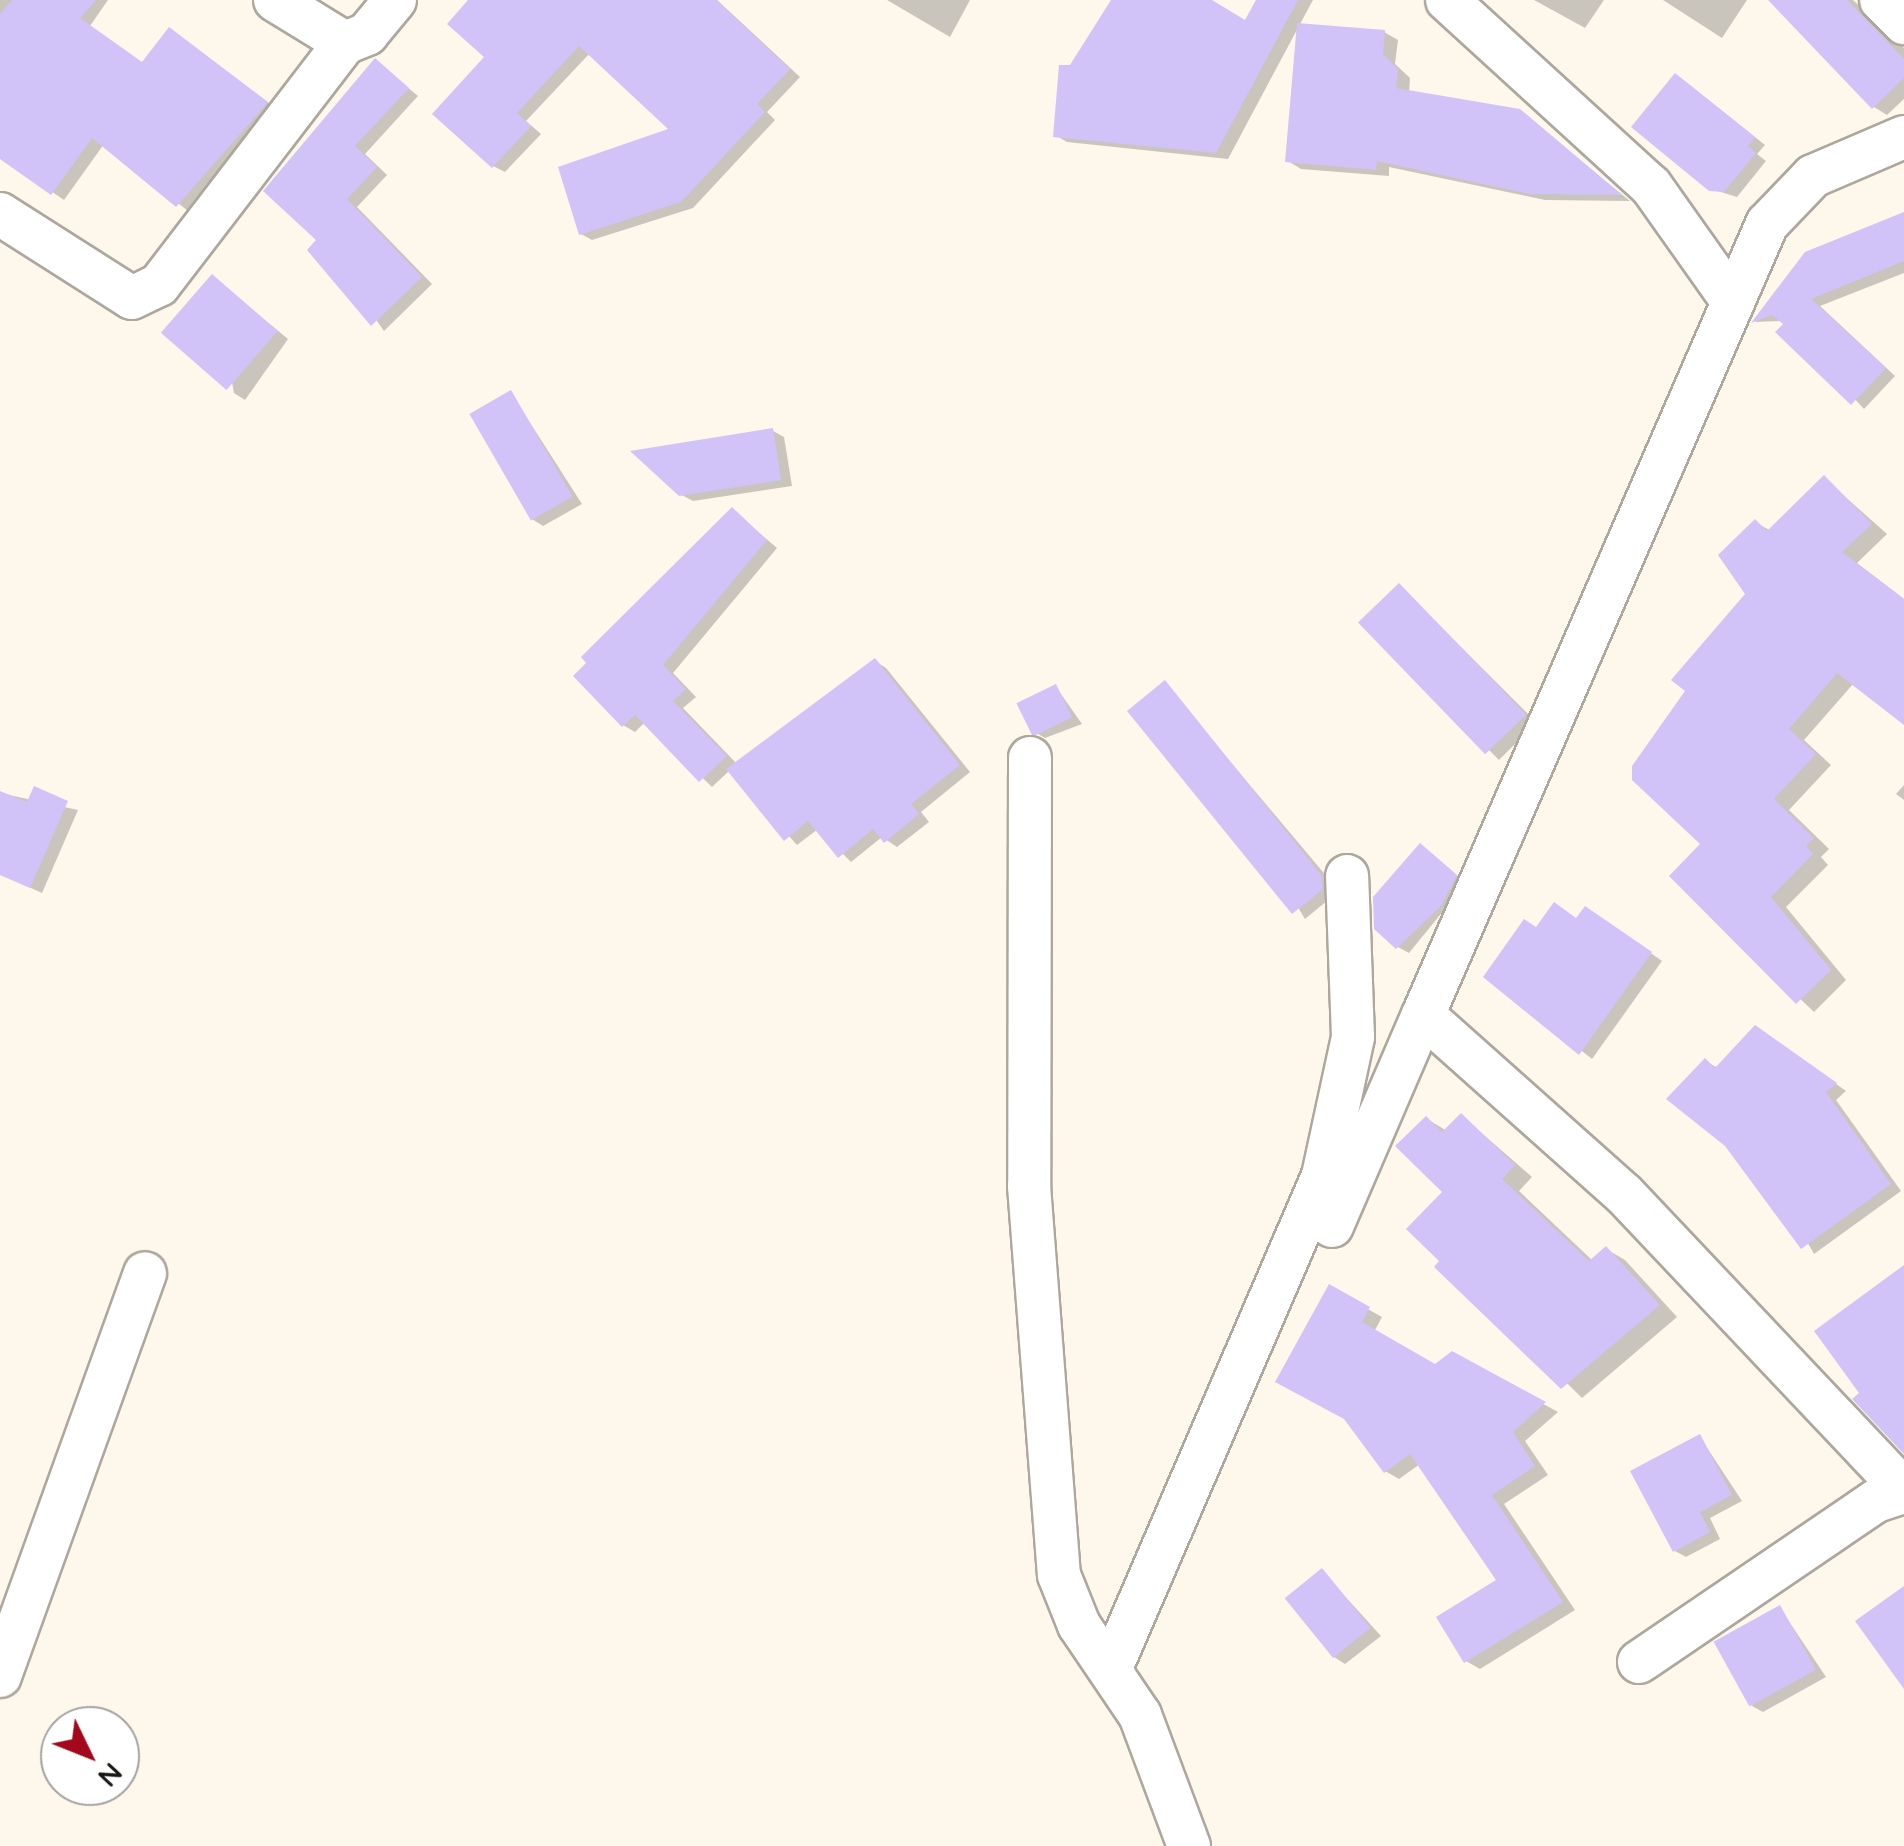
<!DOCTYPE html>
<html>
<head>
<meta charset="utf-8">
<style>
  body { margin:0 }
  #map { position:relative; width:1904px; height:1846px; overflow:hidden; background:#fdf7ec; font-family:Quicksand,sans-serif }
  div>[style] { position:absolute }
  .shadow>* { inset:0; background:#0003; transform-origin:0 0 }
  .building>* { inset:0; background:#d1c2f8; transform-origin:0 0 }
  .roads { filter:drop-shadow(2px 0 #ada79d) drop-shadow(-2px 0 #ada79d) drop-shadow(0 2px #ada79d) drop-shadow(0 -2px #ada79d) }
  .minor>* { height:42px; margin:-21px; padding:0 21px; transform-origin:21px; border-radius:21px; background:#fff }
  span { translate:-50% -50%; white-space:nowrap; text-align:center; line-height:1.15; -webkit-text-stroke:10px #fff; paint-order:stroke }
  .north { position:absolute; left:40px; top:1706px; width:100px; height:100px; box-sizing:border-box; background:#fff; border:2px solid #a3a2a1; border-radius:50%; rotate:133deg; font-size:28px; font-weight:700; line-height:40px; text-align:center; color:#191713 }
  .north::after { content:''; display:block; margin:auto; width:35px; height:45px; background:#a3081c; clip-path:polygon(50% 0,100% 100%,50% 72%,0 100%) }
</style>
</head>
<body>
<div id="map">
  <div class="shadow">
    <div style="clip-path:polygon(0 0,108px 0,90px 26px,144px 65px,181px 37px,278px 110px,188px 211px,104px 144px,64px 200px,0 156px)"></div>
    <div style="clip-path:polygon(472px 0,717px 0,800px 77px,767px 112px,775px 120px,693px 208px,592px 240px,581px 234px,673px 130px,590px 53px,526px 121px,541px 134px,505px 172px,493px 166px,487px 57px)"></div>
    <div style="clip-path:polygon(887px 0,970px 0,950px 37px)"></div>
    <div style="clip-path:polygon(1114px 0,1209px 0,1246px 24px,1259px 0,1313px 0,1299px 26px,1384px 32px,1398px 40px,1395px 64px,1410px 78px,1409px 93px,1519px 111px,1630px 201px,1545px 200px,1389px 167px,1389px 176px,1301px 169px,1288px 161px,1299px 26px,1228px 159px,1067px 142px,1055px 135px,1071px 68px)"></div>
    <div style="clip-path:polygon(1534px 0,1604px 0,1585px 28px)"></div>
    <div style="clip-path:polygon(1663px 0,1747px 0,1722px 38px)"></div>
    <div style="clip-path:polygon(1771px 0,1853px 0,1904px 48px,1904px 99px,1887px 115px,1874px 107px)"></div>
    <div style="clip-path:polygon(375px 61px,418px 96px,365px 154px,387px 175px,357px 207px,432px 284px,384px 331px,320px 240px)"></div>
    <div style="clip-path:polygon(1687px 83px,1765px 145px,1757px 154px,1766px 161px,1737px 197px,1711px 189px)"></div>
    <div style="clip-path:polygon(1904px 217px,1904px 273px,1820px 306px,1895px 376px,1864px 409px,1783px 321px,1755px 322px,1807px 254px)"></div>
    <div style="clip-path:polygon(213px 277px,288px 339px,245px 400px,234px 393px)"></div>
    <div style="clip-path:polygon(511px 393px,582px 504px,543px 526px,532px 519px)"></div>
    <div style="clip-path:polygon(773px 431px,784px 437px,792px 486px,693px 501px,680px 494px)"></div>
    <div style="clip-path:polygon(1824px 478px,1887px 534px,1857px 563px,1904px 599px,1904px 722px,1854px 683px,1804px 740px,1831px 765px,1789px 810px,1829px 849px,1821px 857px,1828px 865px,1786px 907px,1846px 980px,1814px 1012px,1672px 876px,1704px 844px,1688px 690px,1748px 595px,1755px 522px,1771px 531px)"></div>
    <div style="clip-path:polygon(732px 510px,777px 548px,673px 673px,696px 697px,683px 708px,737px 764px,875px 661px,886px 668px,970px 772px,921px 812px,929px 822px,897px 847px,882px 837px,851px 862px,818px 829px,797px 845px,730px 770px,712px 787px,645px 722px,635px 732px,623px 725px)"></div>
    <div style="left:1400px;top:586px;width:193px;height:53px;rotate:45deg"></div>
    <div style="clip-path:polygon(1165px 684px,1333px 884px,1333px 896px,1305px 919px)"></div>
    <div style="clip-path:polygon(1056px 687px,1082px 724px,1045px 738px,1033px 731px)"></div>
    <div style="clip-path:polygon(1904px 785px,1904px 800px,1896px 794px)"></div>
    <div style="clip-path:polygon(0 793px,78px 810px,42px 893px,0 874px)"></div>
    <div style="clip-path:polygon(1420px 846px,1466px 883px,1409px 953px,1398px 947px)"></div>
    <div style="clip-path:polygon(1597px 915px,1662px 961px,1592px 1059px,1487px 977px,1537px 929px)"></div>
    <div style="clip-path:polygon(1767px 1035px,1846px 1091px,1836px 1100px,1901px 1191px,1814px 1254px,1705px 1061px,1718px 1068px)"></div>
    <div style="clip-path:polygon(1462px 1116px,1532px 1177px,1519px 1191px,1593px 1261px,1606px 1249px,1625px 1260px,1677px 1317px,1582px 1398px,1443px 1261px,1445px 1192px,1427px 1119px,1447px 1131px)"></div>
    <div style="clip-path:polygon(1330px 1288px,1382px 1317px,1374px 1332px,1435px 1367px,1452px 1354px,1558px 1412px,1525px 1441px,1548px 1475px,1504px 1504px,1575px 1610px,1480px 1669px,1466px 1661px,1499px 1581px,1420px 1464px,1399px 1479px,1385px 1471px)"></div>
    <div style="clip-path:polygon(1700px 1437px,1742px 1501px,1710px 1518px,1720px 1539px,1686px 1557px,1675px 1551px)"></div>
    <div style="clip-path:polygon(1322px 1571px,1381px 1636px,1345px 1664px,1334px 1657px)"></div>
    <div style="clip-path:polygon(1780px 1608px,1826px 1677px,1763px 1712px,1752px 1706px)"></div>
  </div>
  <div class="building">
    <div style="clip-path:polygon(12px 0,96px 0,80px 18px,142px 62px,169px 27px,268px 102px,176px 207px,92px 138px,51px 195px,0 159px,0 14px)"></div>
    <div style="clip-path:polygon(468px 0,716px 0,790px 69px,757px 104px,765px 112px,681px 202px,579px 235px,558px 167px,668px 129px,579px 46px,517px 113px,531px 126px,492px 168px,432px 114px,484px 57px,447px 24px)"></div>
    <div style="clip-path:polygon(1111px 0,1212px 0,1245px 20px,1256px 0,1298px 0,1216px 153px,1053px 137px,1059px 65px,1070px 65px)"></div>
    <div style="clip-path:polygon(1768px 0,1847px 0,1904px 59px,1904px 78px,1872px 109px)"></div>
    <div style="clip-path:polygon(1297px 23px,1385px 30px,1383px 54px,1398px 69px,1396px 88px,1520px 109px,1622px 195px,1530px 194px,1377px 161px,1376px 170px,1285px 162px)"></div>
    <div style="clip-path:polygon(375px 58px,409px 88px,355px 146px,377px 167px,347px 199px,422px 277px,371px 326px,307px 250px,316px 240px,263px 191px)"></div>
    <div style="clip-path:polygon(1675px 73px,1755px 137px,1748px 146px,1756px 153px,1724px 192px,1709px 191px,1631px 127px)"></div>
    <div style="clip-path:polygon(1904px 212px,1904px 261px,1811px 299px,1886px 368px,1851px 405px,1775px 332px,1783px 324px,1772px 315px,1751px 323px,1805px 252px)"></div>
    <div style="left:212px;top:274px;width:87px;height:78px;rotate:41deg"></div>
    <div style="left:511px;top:390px;width:123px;height:48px;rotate:60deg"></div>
    <div style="clip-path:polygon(773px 428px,781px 480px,679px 496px,630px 451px)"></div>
    <div style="clip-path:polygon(1824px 475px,1872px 524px,1842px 552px,1904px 599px,1904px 725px,1837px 673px,1789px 729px,1816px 754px,1774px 799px,1814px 838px,1806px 846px,1813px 854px,1771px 897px,1831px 970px,1796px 1004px,1669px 876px,1700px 844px,1632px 780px,1632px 766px,1685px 691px,1671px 680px,1745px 594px,1718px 555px,1755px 519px,1767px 531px)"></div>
    <div style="clip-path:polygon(732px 507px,767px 540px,663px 665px,686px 689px,673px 701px,727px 756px,699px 782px,635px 715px,622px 727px,573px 676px,586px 663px,581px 657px)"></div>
    <div style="left:1399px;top:583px;width:183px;height:57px;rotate:46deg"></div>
    <div style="clip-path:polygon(875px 658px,960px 765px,911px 804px,919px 814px,884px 843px,873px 829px,838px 858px,808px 821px,784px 841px,726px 769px)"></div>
    <div style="clip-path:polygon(1165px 680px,1322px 876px,1322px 890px,1292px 914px,1127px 711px)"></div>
    <div style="left:1056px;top:684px;width:37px;height:44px;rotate:64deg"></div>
    <div style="clip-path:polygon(34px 786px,68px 801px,30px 888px,0 875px,0 791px,27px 802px)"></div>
    <div style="clip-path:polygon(1420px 843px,1457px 875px,1441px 906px,1396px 949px,1374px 929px,1373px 897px)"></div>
    <div style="clip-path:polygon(1554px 902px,1576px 918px,1585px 906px,1652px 952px,1579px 1055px,1483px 977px,1524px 919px,1536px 927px)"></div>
    <div style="clip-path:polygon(1755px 1025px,1837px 1083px,1826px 1092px,1891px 1184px,1801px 1249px,1725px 1146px,1666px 1099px,1705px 1058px,1715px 1068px)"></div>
    <div style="clip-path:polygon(1461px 1113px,1515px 1165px,1502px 1179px,1589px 1261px,1606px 1246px,1660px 1305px,1561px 1389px,1434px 1267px,1439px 1261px,1406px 1229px,1442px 1192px,1395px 1146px,1426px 1116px,1442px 1132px)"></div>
    <div style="clip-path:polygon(1904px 1265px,1904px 1454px,1852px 1399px,1859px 1393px,1814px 1331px)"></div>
    <div style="clip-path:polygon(1329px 1284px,1370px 1307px,1362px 1322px,1435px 1364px,1452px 1351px,1546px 1402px,1513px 1432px,1535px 1466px,1492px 1495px,1563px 1602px,1464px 1663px,1436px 1617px,1496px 1580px,1410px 1454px,1384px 1473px,1344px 1419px,1275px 1382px)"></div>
    <div style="clip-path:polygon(1700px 1434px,1732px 1495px,1700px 1512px,1710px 1532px,1673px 1552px,1630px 1471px)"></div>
    <div style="left:1322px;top:1568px;width:77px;height:48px;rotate:51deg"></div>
    <div style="clip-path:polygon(1904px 1586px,1904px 1689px,1855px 1621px)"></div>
    <div style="left:1780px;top:1605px;width:74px;height:76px;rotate:61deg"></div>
  </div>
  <div class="roads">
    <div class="minor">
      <div style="left:275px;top:0;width:82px;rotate:31.6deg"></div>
      <div style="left:345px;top:43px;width:24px;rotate:-22deg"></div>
      <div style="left:367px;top:34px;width:44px;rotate:-50.5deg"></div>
      <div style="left:1447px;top:0;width:276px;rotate:42.4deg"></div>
      <div style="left:1651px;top:186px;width:142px;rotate:54.7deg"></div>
      <div style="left:1881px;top:0;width:33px;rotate:45deg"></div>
      <div style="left:1904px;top:137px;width:99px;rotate:156.8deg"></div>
      <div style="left:1813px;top:176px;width:66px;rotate:133.8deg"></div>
      <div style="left:1767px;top:224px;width:863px;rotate:113.5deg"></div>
      <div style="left:1423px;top:1015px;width:269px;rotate:41.7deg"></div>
      <div style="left:1624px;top:1194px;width:407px;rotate:46.6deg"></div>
      <div style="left:0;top:214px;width:156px;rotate:32.5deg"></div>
      <div style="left:132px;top:298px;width:30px;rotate:-26deg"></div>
      <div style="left:159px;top:285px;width:305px;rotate:-52.5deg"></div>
      <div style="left:1030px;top:758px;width:428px;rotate:90.1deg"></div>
      <div style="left:1029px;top:1186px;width:390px;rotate:85.6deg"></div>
      <div style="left:1059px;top:1575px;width:54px;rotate:68.2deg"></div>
      <div style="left:1079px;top:1625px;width:109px;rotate:55.9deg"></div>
      <div style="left:1140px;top:1715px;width:140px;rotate:69.5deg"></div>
      <div style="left:1332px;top:1226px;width:230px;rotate:-66.7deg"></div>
      <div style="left:1639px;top:1662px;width:287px;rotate:-34.2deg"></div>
      <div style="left:1876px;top:1501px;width:29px;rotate:-18deg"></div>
      <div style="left:1111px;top:1668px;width:536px;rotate:-66.69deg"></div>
      <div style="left:1323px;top:1176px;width:142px;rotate:-77.8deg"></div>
      <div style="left:1353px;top:1037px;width:161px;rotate:-92.1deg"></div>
      <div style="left:0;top:1676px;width:428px;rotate:-70.2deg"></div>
    </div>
  </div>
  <div class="north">N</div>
</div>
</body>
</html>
